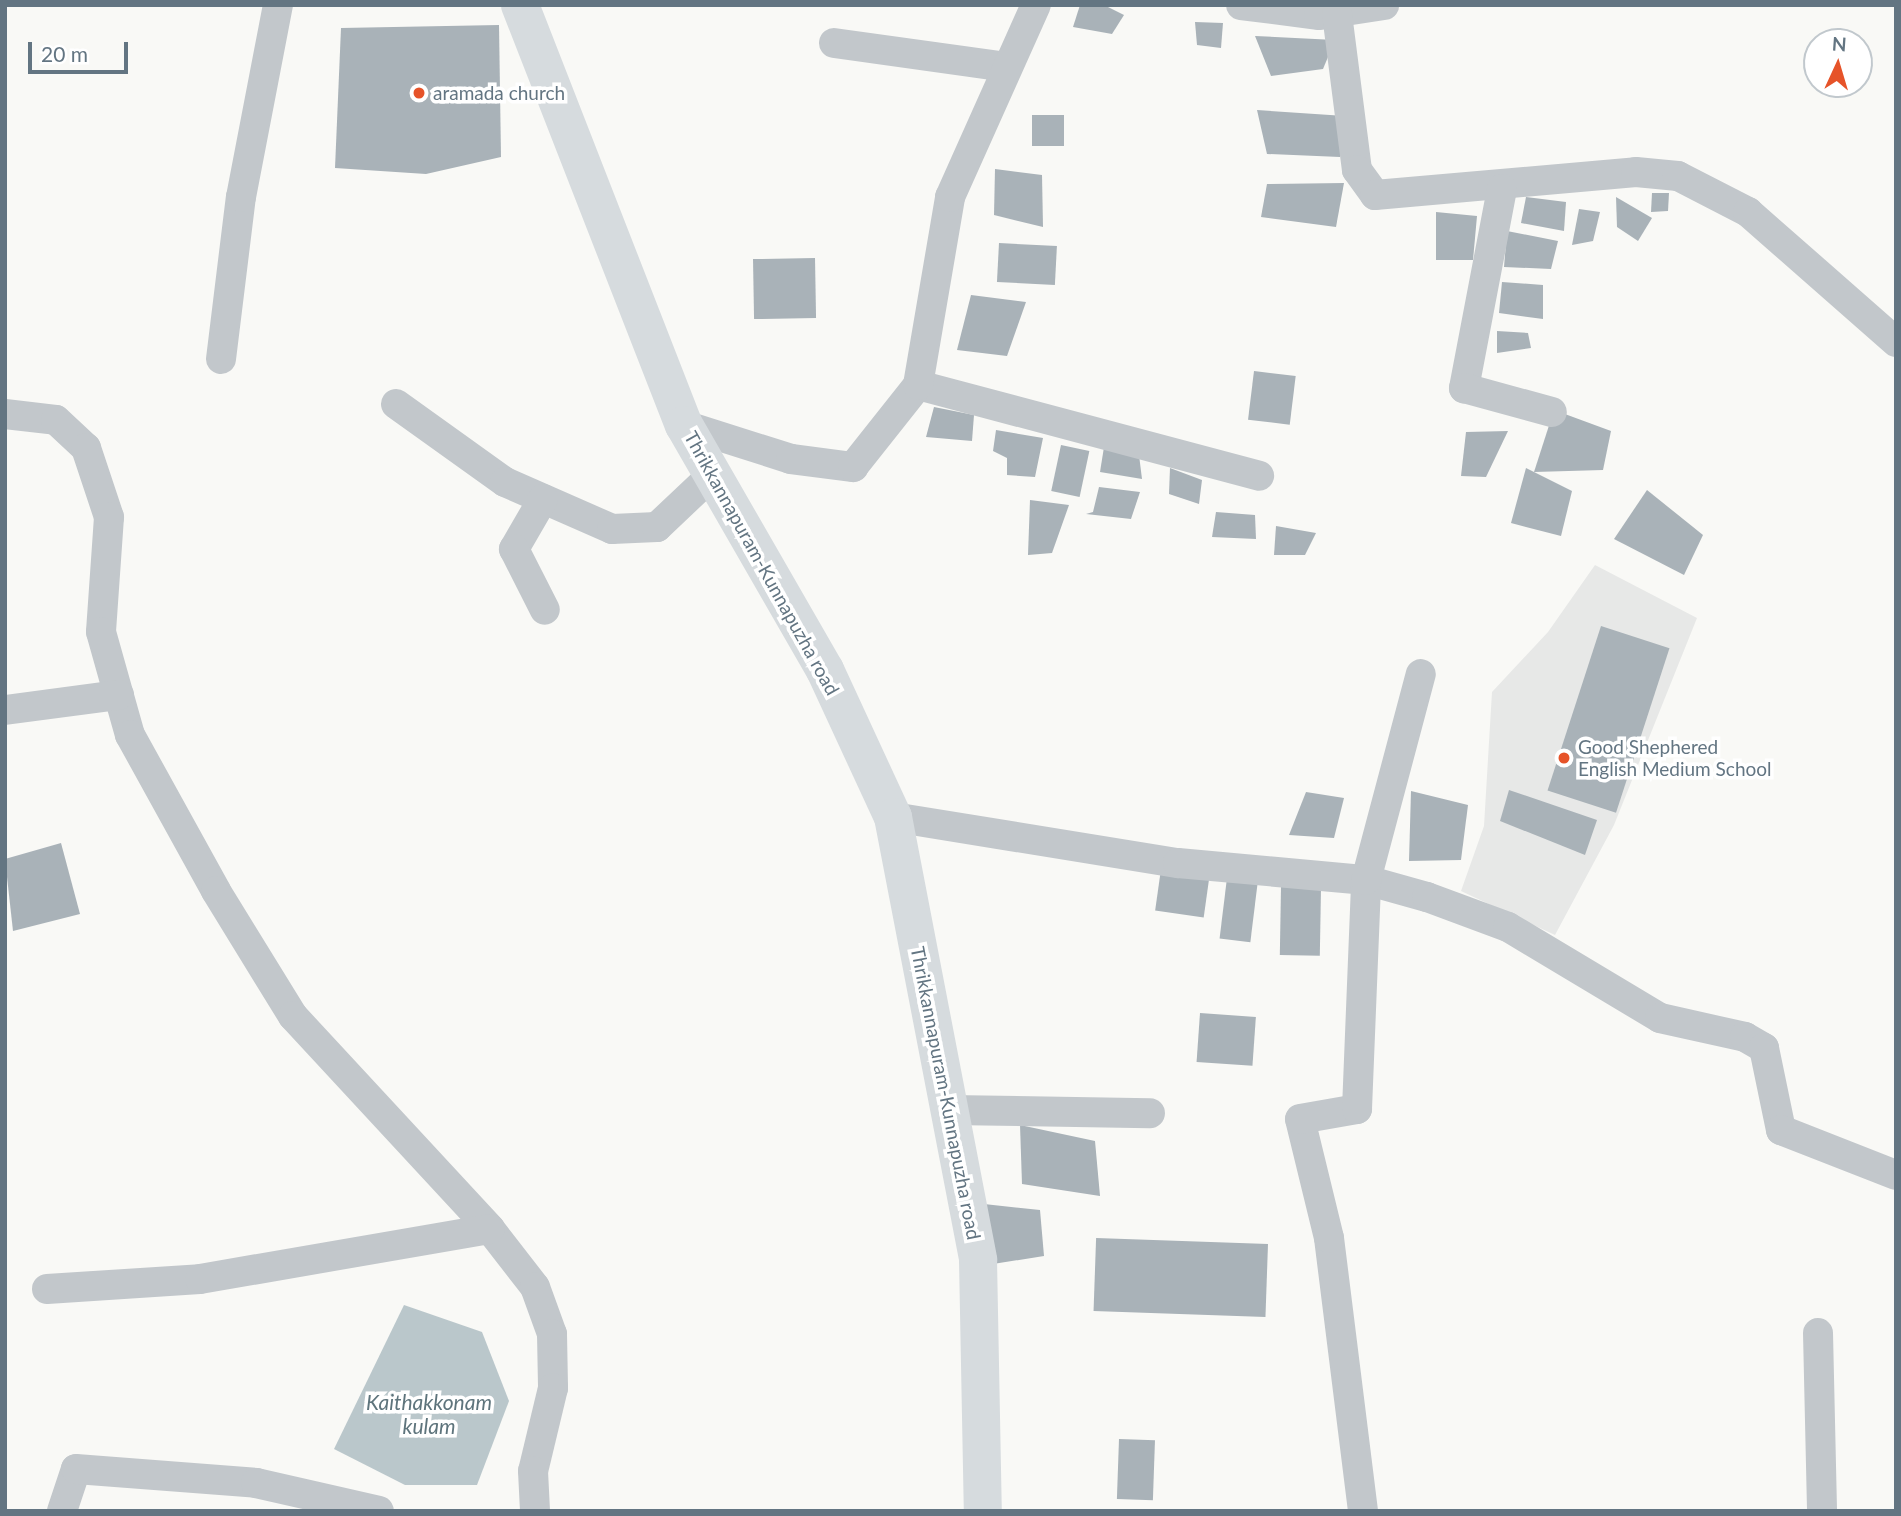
<!DOCTYPE html>
<html>
<head>
<meta charset="utf-8">
<style>
  body { margin:0 }
  #map { position:relative; width:1901px; height:1516px; overflow:hidden; background:#f9f9f6; font-family:Lato,sans-serif }
  div>[style] { position:absolute }
  .built>* { inset:0; background:#e7e8e7 }
  .water>* { inset:0; background:#bac7cb }
  .building>* { inset:0; background:#a9b2b8; transform-origin:0 0 }
  .street>* { height:30px; margin:-15px; padding:0 15px; transform-origin:15px; border-radius:15px; background:#c2c7cb }
  .secondary>* { height:38px; margin:-19px; padding:0 19px; transform-origin:19px; border-radius:19px; background:#d6dbde }
  .dots>* { width:19px; height:19px; translate:-50% -50%; box-sizing:border-box; border:4px solid #fff; border-radius:50% }
  span { translate:-50% -50%; white-space:nowrap; text-align:center; line-height:1.15; -webkit-text-stroke:7px #fff; paint-order:stroke }
  .poi-label { font-size:19px; color:#637582 }
  .left { translate:0 -50%; text-align:left }
  .street-label { font-size:19px; color:#637582 }
  .water-label { font-size:21px; color:#5e747c; font-style:italic }
  .frame { position:absolute; inset:0; border:7px solid #637582; pointer-events:none }
  .north { position:absolute; left:1803px; top:28px; width:70px; height:70px; box-sizing:border-box; background:#fff; border:2px solid #c1c8cd; border-radius:50%; rotate:4deg; font-size:19px; font-weight:700; line-height:28px; text-align:center; color:#637582 }
  .north::after { content:''; display:block; margin:auto; width:24px; height:32px; background:#e65329; clip-path:polygon(50% 0,100% 100%,50% 72%,0 100%) }
  .scale { position:absolute; left:28px; top:42px; width:100px; height:32px; box-sizing:border-box; border:4px solid #637582; border-top:0; padding-left:9px; font-size:21px; line-height:24px; white-space:nowrap; color:#637582; -webkit-text-stroke:5px #fff; paint-order:stroke }
</style>
</head>
<body>
<div id="map">
  <div class="built">
    <div style="clip-path:polygon(1595px 565px,1697px 618px,1614px 825px,1555px 935px,1461px 891px,1484px 826px,1492px 692px,1548px 632px)"></div>
  </div>
  <div class="water">
    <div style="clip-path:polygon(404px 1305px,482px 1332px,509px 1401px,477px 1485px,405px 1485px,334px 1449px)"></div>
  </div>
  <div class="building">
    <div style="clip-path:polygon(1080px 5px,1104px 5px,1124px 15px,1112px 34px,1073px 27px)"></div>
    <div style="clip-path:polygon(1195px 22px,1223px 23px,1221px 48px,1197px 45px)"></div>
    <div style="clip-path:polygon(499px 25px,501px 157px,426px 174px,335px 168px,341px 28px)"></div>
    <div style="clip-path:polygon(1255px 36px,1335px 40px,1323px 69px,1271px 76px)"></div>
    <div style="clip-path:polygon(1257px 110px,1345px 116px,1340px 157px,1267px 154px)"></div>
    <div style="left:1032px;top:115px;width:32px;height:31px"></div>
    <div style="clip-path:polygon(995px 169px,1042px 175px,1043px 227px,994px 215px)"></div>
    <div style="clip-path:polygon(1344px 183px,1336px 227px,1261px 217px,1267px 184px)"></div>
    <div style="clip-path:polygon(1652px 193px,1669px 193px,1668px 211px,1651px 212px)"></div>
    <div style="clip-path:polygon(1526px 197px,1566px 202px,1564px 231px,1521px 223px)"></div>
    <div style="clip-path:polygon(1616px 197px,1652px 218px,1638px 241px,1617px 227px)"></div>
    <div style="clip-path:polygon(1579px 209px,1600px 212px,1593px 241px,1572px 245px)"></div>
    <div style="clip-path:polygon(1436px 212px,1477px 216px,1473px 260px,1436px 260px)"></div>
    <div style="clip-path:polygon(1507px 231px,1558px 241px,1551px 269px,1504px 267px)"></div>
    <div style="left:999px;top:243px;width:58px;height:39px;rotate:3deg"></div>
    <div style="left:815px;top:258px;width:60px;height:62px;rotate:89deg"></div>
    <div style="clip-path:polygon(1502px 282px,1543px 285px,1543px 319px,1499px 313px)"></div>
    <div style="clip-path:polygon(971px 295px,1026px 302px,1007px 356px,957px 350px)"></div>
    <div style="clip-path:polygon(1497px 331px,1528px 333px,1531px 348px,1497px 353px)"></div>
    <div style="left:1254px;top:371px;width:42px;height:49px;rotate:7deg"></div>
    <div style="clip-path:polygon(934px 407px,974px 415px,972px 441px,926px 437px)"></div>
    <div style="clip-path:polygon(1554px 410px,1611px 431px,1603px 470px,1534px 472px)"></div>
    <div style="clip-path:polygon(996px 430px,1043px 438px,1035px 477px,1007px 475px,1007px 458px,993px 451px)"></div>
    <div style="clip-path:polygon(1508px 431px,1486px 477px,1461px 476px,1466px 432px)"></div>
    <div style="left:1061px;top:445px;width:29px;height:47px;rotate:12deg"></div>
    <div style="clip-path:polygon(1104px 447px,1139px 455px,1142px 479px,1100px 472px)"></div>
    <div style="clip-path:polygon(1170px 468px,1202px 480px,1199px 504px,1169px 494px)"></div>
    <div style="clip-path:polygon(1526px 468px,1572px 491px,1561px 536px,1511px 523px)"></div>
    <div style="clip-path:polygon(1099px 487px,1140px 492px,1131px 519px,1086px 514px,1093px 512px)"></div>
    <div style="clip-path:polygon(1647px 490px,1703px 535px,1684px 575px,1614px 539px)"></div>
    <div style="clip-path:polygon(1030px 500px,1069px 505px,1052px 553px,1028px 555px)"></div>
    <div style="clip-path:polygon(1216px 512px,1255px 515px,1256px 539px,1212px 537px)"></div>
    <div style="clip-path:polygon(1276px 526px,1316px 533px,1305px 555px,1274px 555px)"></div>
    <div style="left:1601px;top:626px;width:72px;height:173px;rotate:18deg"></div>
    <div style="clip-path:polygon(1509px 790px,1597px 820px,1585px 855px,1500px 821px)"></div>
    <div style="clip-path:polygon(1411px 791px,1468px 805px,1461px 860px,1409px 861px)"></div>
    <div style="clip-path:polygon(1306px 792px,1344px 798px,1334px 838px,1289px 835px)"></div>
    <div style="clip-path:polygon(61px 843px,80px 914px,13px 931px,5px 859px)"></div>
    <div style="left:1161px;top:869px;width:49px;height:42px;rotate:8deg"></div>
    <div style="left:1227px;top:878px;width:31px;height:61px;rotate:7deg"></div>
    <div style="left:1281px;top:887px;width:40px;height:68px;rotate:1deg"></div>
    <div style="left:1200px;top:1013px;width:56px;height:49px;rotate:4deg"></div>
    <div style="clip-path:polygon(1020px 1125px,1095px 1141px,1100px 1196px,1022px 1184px)"></div>
    <div style="clip-path:polygon(984px 1204px,1040px 1210px,1044px 1256px,993px 1264px)"></div>
    <div style="left:1268px;top:1244px;width:73px;height:172px;rotate:92deg"></div>
    <div style="left:1119px;top:1439px;width:36px;height:60px;rotate:2deg"></div>
  </div>
  <div class="street">
    <div style="left:1241px;top:5px;width:79px;rotate:7.3deg"></div>
    <div style="left:1319px;top:15px;width:66px;rotate:-8.7deg"></div>
    <div style="left:1337px;top:14px;width:157px;rotate:82.7deg"></div>
    <div style="left:1357px;top:170px;width:31px;rotate:54deg"></div>
    <div style="left:1375px;top:195px;width:262px;rotate:-5deg"></div>
    <div style="left:1636px;top:172px;width:42px;rotate:5.4deg"></div>
    <div style="left:1678px;top:176px;width:79px;rotate:27.2deg"></div>
    <div style="left:1748px;top:212px;width:197px;rotate:41.3deg"></div>
    <div style="left:834px;top:43px;width:175px;rotate:7.9deg"></div>
    <div style="left:1502px;top:189px;width:203px;rotate:100.8deg"></div>
    <div style="left:1464px;top:388px;width:91px;rotate:15.3deg"></div>
    <div style="left:221px;top:359px;width:163px;rotate:-83deg"></div>
    <div style="left:241px;top:197px;width:196px;rotate:-79.1deg"></div>
    <div style="left:918px;top:385px;width:353px;rotate:14.9deg"></div>
    <div style="left:396px;top:404px;width:134px;rotate:35.6deg"></div>
    <div style="left:505px;top:482px;width:117px;rotate:23.7deg"></div>
    <div style="left:612px;top:529px;width:45px;rotate:-2.5deg"></div>
    <div style="left:657px;top:527px;width:76px;rotate:-43.4deg"></div>
    <div style="left:5px;top:414px;width:51px;rotate:6.7deg"></div>
    <div style="left:56px;top:420px;width:41px;rotate:43deg"></div>
    <div style="left:86px;top:448px;width:73px;rotate:71.6deg"></div>
    <div style="left:109px;top:517px;width:115px;rotate:94deg"></div>
    <div style="left:101px;top:632px;width:107px;rotate:74.3deg"></div>
    <div style="left:130px;top:735px;width:178px;rotate:61.1deg"></div>
    <div style="left:216px;top:891px;width:147px;rotate:58.4deg"></div>
    <div style="left:293px;top:1016px;width:290px;rotate:47.2deg"></div>
    <div style="left:490px;top:1229px;width:73px;rotate:52.2deg"></div>
    <div style="left:535px;top:1287px;width:50px;rotate:70.1deg"></div>
    <div style="left:552px;top:1334px;width:54px;rotate:88.9deg"></div>
    <div style="left:553px;top:1388px;width:85px;rotate:103.5deg"></div>
    <div style="left:533px;top:1471px;width:40px;rotate:87.1deg"></div>
    <div style="left:684px;top:425px;width:112px;rotate:17.6deg"></div>
    <div style="left:791px;top:459px;width:63px;rotate:7.4deg"></div>
    <div style="left:853px;top:467px;width:105px;rotate:-51.6deg"></div>
    <div style="left:918px;top:385px;width:191px;rotate:-80.3deg"></div>
    <div style="left:950px;top:197px;width:210px;rotate:-65.9deg"></div>
    <div style="left:543px;top:499px;width:58px;rotate:120.1deg"></div>
    <div style="left:514px;top:549px;width:68px;rotate:63.1deg"></div>
    <div style="left:5px;top:710px;width:115px;rotate:-7.5deg"></div>
    <div style="left:893px;top:817px;width:289px;rotate:9.2deg"></div>
    <div style="left:1178px;top:863px;width:189px;rotate:5.2deg"></div>
    <div style="left:1366px;top:880px;width:63px;rotate:15.6deg"></div>
    <div style="left:1427px;top:897px;width:86px;rotate:20.3deg"></div>
    <div style="left:1508px;top:927px;width:177px;rotate:30.9deg"></div>
    <div style="left:1660px;top:1018px;width:87px;rotate:12.6deg"></div>
    <div style="left:1745px;top:1037px;width:22px;rotate:30deg"></div>
    <div style="left:1764px;top:1048px;width:84px;rotate:78.3deg"></div>
    <div style="left:1781px;top:1130px;width:123px;rotate:21.4deg"></div>
    <div style="left:950px;top:1110px;width:200px;rotate:0.9deg"></div>
    <div style="left:47px;top:1289px;width:153px;rotate:-3.7deg"></div>
    <div style="left:200px;top:1279px;width:294px;rotate:-9.8deg"></div>
    <div style="left:1818px;top:1333px;width:178px;rotate:88.7deg"></div>
    <div style="left:62px;top:1511px;width:44px;rotate:-71.6deg"></div>
    <div style="left:76px;top:1469px;width:181px;rotate:4.4deg"></div>
    <div style="left:256px;top:1483px;width:126px;rotate:12.8deg"></div>
    <div style="left:1363px;top:1511px;width:275px;rotate:-97.1deg"></div>
    <div style="left:1329px;top:1238px;width:122px;rotate:-103.7deg"></div>
    <div style="left:1300px;top:1119px;width:58px;rotate:-10deg"></div>
    <div style="left:1357px;top:1109px;width:229px;rotate:-87.7deg"></div>
    <div style="left:1366px;top:880px;width:213px;rotate:-75.1deg"></div>
  </div>
  <div class="secondary">
    <div style="left:520px;top:5px;width:451px;rotate:68.7deg"></div>
    <div style="left:684px;top:425px;width:283px;rotate:60.1deg"></div>
    <div style="left:825px;top:670px;width:162px;rotate:65.2deg"></div>
    <div style="left:893px;top:817px;width:451px;rotate:79.1deg"></div>
    <div style="left:978px;top:1260px;width:251px;rotate:88.9deg"></div>
  </div>
  <div class="dots">
    <div style="left:419px;top:93px;background:#e65329"></div>
    <div style="left:1564px;top:758px;background:#e65329"></div>
  </div>
  <div class="poi-label">
    <span class="left" style="left:433px;top:93px">aramada church</span>
    <span class="left" style="left:1578px;top:758px">Good Shephered<br>English Medium School</span>
  </div>
  <div class="street-label">
    <span style="left:762px;top:563px;rotate:61deg">Thrikkannapuram-Kunnapuzha road</span>
    <span style="left:946px;top:1093px;rotate:79deg">Thrikkannapuram-Kunnapuzha road</span>
  </div>
  <div class="water-label">
    <span style="left:429px;top:1414px">Kaithakkonam<br>kulam</span>
  </div>
  <div class="frame"></div>
  <div class="north">N</div>
  <div class="scale">20 m</div>
</div>
</body>
</html>
